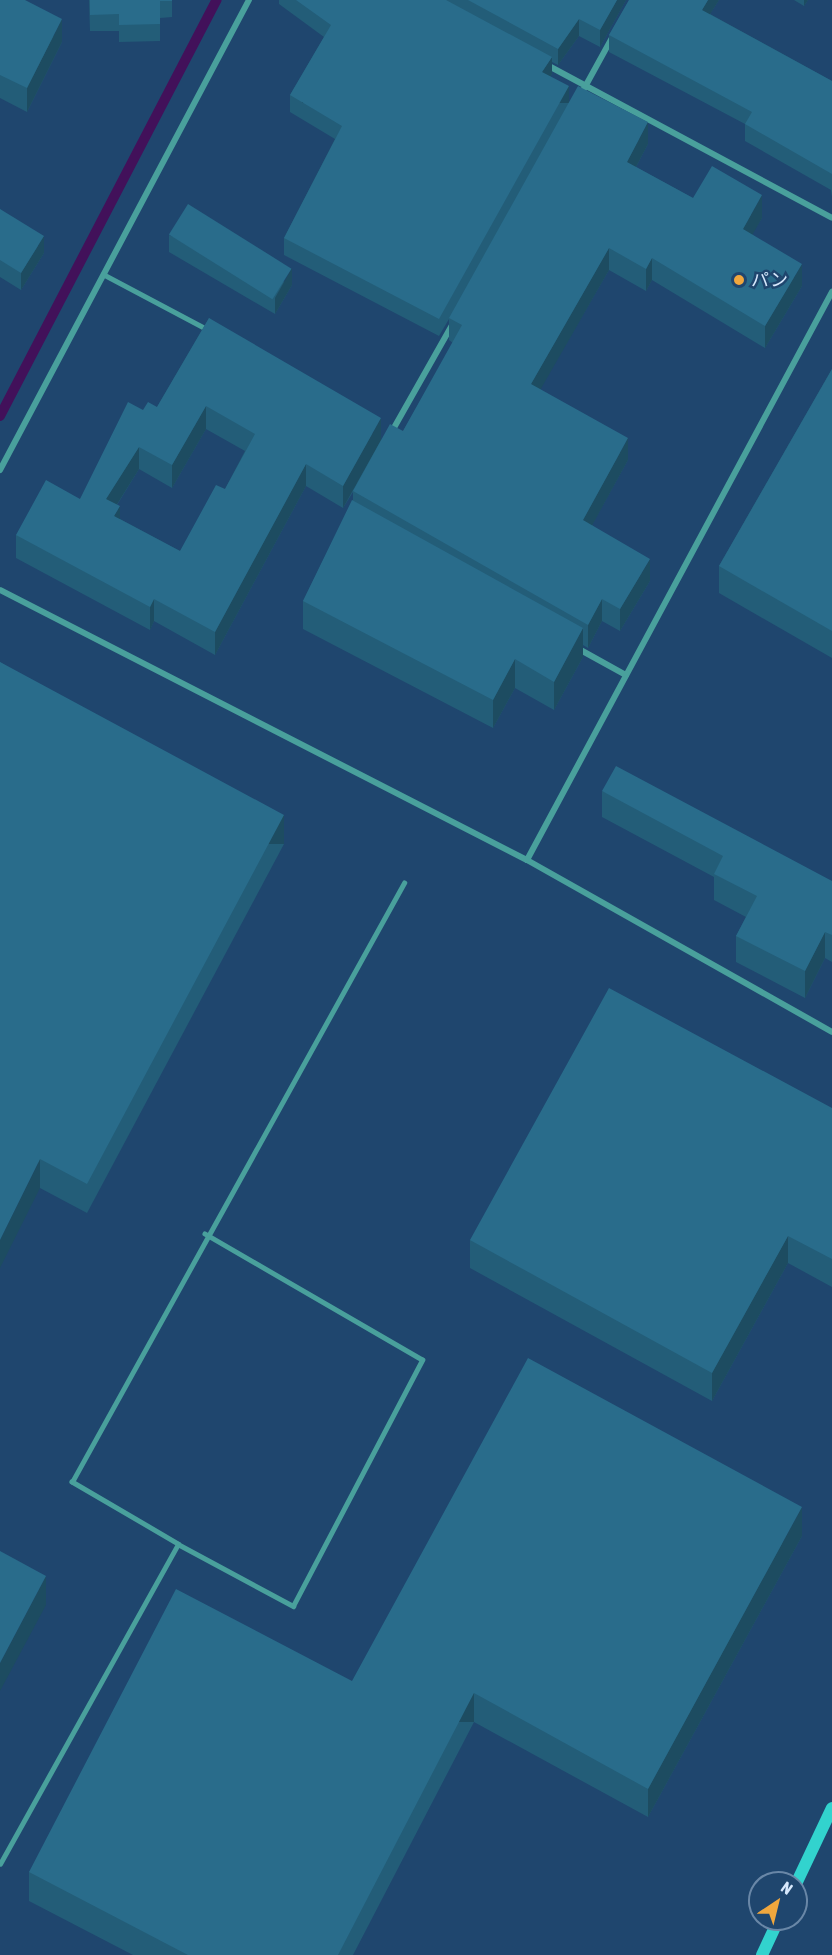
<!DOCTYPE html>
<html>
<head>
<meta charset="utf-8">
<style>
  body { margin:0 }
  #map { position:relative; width:832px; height:1955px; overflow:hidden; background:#1f466e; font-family:"Asap Condensed","Noto Sans JP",sans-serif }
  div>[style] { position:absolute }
  .stream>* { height:10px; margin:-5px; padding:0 5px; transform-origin:5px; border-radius:5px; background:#42115a }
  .lane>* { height:4.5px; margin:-2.25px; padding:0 2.25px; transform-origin:2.25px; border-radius:2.25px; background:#49a09c }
  .street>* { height:6px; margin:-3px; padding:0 3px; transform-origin:3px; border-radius:3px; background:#49a09c }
  .secondary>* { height:12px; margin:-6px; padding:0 6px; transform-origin:6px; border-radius:6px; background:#32d3ce }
  .wall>* { inset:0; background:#235d78 }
  .shaded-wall>* { inset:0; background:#1d4c61; transform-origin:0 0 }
  .building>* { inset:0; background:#296c8b; transform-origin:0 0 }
  .dots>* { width:16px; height:16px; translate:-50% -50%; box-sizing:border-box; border:3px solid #1f466e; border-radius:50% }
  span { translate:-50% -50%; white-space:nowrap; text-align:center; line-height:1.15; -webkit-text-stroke:5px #1f466e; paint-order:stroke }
  .poi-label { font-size:18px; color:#d7e8fc }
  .left { translate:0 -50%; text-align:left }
  .north { position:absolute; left:748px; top:1871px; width:60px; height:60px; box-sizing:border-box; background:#1f466e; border:2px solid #6987a7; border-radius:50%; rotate:35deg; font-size:16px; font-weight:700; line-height:24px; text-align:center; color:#d7e8fc }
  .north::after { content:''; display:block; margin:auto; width:21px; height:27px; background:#f0a73e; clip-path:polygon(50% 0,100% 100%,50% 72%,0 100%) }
</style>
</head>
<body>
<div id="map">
  <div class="stream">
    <div style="left:0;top:416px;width:469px;rotate:-62.5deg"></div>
  </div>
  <div class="lane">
    <div style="left:103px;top:274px;width:118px;rotate:27.9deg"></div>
    <div style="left:178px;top:1544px;width:131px;rotate:28.3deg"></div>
    <div style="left:293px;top:1606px;width:278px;rotate:-62.3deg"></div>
    <div style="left:422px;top:1360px;width:251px;rotate:-149.9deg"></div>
    <div style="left:0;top:1864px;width:366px;rotate:-60.9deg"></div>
    <div style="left:178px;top:1544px;width:123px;rotate:-149.7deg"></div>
    <div style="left:72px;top:1482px;width:685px;rotate:-61deg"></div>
  </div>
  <div class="street">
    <div style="left:547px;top:65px;width:323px;rotate:28.2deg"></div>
    <div style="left:580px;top:96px;width:68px;rotate:-61.2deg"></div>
    <div style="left:391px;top:433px;width:124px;rotate:-60.5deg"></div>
    <div style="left:0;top:470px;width:532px;rotate:-62.09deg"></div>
    <div style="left:0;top:590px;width:592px;rotate:27.13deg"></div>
    <div style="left:527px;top:860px;width:350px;rotate:29.4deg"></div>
    <div style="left:577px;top:648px;width:56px;rotate:28.9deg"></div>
    <div style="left:527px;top:860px;width:645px;rotate:-61.77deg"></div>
  </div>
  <div class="secondary">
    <div style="left:796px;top:1884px;width:84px;rotate:-64.7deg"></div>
    <div style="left:762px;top:1955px;width:40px;rotate:-65deg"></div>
  </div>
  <div class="wall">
    <div style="clip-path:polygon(0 0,62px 42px,27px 112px,0 98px)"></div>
    <div style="clip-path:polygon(89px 0,172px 0,172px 17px,160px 18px,160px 41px,119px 42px,119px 31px,90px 31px)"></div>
    <div style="clip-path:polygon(evenodd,279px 0,626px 0,600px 47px,579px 36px,558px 65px,552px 62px,552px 74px,550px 77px,569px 103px,648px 144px,636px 167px,693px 198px,762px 218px,752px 234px,802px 286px,765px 348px,652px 280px,646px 291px,609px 270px,540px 389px,628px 460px,592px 525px,650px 581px,620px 631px,602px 621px,588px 648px,583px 645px,583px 657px,554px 710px,515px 688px,493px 728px,303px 629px,303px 601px,353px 500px,353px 492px,343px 508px,306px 486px,215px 655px,154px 621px,150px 630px,16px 558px,16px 535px,80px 499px,143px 410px,157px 407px,209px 318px,381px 440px,403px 431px,453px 343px,449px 340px,449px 319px,439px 336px,284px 255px,284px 238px,335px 139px,290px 112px,290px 95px,324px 37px,279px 4px,279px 0,206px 429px,245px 451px,225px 489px,180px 551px,120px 519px,117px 505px,139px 469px,172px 488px,206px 429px)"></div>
    <div style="clip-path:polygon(629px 0,719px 0,710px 14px,832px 81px,832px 197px,831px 190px,745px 141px,745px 124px,609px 52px,609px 35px)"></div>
    <div style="clip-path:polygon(794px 0,808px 0,804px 6px)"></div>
    <div style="clip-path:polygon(0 209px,44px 253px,21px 290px,0 277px)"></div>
    <div style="clip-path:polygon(169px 235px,292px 285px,275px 314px,169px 252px)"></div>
    <div style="clip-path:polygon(832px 369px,832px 658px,719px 593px,719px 566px)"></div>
    <div style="clip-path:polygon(0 662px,284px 844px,87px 1213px,40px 1188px)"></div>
    <div style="clip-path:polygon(602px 791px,832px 881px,832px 962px,825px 958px,805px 998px,736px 962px,736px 936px,746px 917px,714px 900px,714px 877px,602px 817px)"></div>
    <div style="clip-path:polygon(832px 1108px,832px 1287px,788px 1263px,712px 1401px,470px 1268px,470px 1240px)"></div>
    <div style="clip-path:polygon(802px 1536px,648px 1817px,474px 1722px,353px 1955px,133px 1955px,29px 1901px,29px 1872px,352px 1681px)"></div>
  </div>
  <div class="shaded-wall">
    <div style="clip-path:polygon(617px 0,626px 0,600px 47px,600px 30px)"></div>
    <div style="clip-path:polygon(708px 0,719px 0,702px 27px,702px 10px)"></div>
    <div style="clip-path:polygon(804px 0,808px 0,804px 6px)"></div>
    <div style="clip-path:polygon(62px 19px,62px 42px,27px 112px,27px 88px)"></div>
    <div style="clip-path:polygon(579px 19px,579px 36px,558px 65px,558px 49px)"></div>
    <div style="clip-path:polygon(552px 57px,552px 74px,542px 89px,542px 72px)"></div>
    <div style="left:569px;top:86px;width:17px;height:267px;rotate:90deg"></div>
    <div style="clip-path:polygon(648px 122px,648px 144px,627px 184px,627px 162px)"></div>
    <div style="clip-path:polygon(762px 195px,762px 218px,743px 251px,743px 229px)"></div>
    <div style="clip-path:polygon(44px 236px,44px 253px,21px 290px,21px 273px)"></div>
    <div style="clip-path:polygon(609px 248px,609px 270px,531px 406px,531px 384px)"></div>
    <div style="clip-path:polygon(652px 258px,652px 280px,646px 291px,646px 269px)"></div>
    <div style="clip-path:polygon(802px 264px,802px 286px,765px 348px,765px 326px)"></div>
    <div style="clip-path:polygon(292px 268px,292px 285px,275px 314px,275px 298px)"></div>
    <div style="clip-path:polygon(206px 406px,206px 429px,172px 488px,172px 465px)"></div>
    <div style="clip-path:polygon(381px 418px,381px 440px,343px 508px,343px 486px)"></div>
    <div style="clip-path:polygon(628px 438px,628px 460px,583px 542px,583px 520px)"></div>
    <div style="clip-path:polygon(139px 447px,139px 469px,106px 522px,106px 499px)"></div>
    <div style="clip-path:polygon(306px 464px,306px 486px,215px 655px,215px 632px)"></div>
    <div style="clip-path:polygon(120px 506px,120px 529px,114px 516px)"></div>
    <div style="clip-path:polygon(650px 559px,650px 581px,620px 631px,620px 609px)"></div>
    <div style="clip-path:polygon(154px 599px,154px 621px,150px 630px,150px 607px)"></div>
    <div style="clip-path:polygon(602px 599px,602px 621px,588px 648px,588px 625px)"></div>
    <div style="clip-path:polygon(583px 628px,583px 657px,554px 710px,554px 682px)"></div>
    <div style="clip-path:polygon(515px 659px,515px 688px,493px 728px,493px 700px)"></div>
    <div style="left:284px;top:815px;width:29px;height:418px;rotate:90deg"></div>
    <div style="clip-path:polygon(825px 932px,825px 958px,805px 998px,805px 971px)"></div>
    <div style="clip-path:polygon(40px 1159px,40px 1188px,0 1268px,0 1240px)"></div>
    <div style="clip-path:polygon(788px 1236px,788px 1263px,712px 1401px,712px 1373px)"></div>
    <div style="clip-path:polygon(802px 1507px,802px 1536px,648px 1817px,648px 1789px)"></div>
    <div style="clip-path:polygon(46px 1576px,46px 1605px,0 1691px,0 1663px)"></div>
    <div style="left:474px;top:1693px;width:29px;height:295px;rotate:90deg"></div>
  </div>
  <div class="building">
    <div style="clip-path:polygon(0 0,25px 0,62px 19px,27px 88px,0 75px)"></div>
    <div style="clip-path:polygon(90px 0,172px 0,172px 1px,160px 1px,160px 24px,119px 25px,119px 14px,90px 15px)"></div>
    <div style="clip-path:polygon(296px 0,446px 0,552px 57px,542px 72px,569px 86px,439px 319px,284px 238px,342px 126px,290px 95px,331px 25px)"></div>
    <div style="clip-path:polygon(468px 0,617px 0,600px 30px,579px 19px,558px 49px)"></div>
    <div style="clip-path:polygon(629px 0,708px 0,702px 10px,832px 81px,832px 174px,745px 124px,752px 112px,609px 35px)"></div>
    <div style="clip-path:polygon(578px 86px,648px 122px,627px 162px,693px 198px,712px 166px,762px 195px,743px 229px,802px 264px,765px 326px,652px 258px,646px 269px,609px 248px,531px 384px,628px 438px,583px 520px,650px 559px,620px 609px,602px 599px,588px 625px,353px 491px,390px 424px,403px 431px,462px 325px,449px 318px)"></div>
    <div style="left:188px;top:204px;width:122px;height:36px;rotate:32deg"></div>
    <div style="clip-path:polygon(0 209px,44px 236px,21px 273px,0 260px)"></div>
    <div style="clip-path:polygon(evenodd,209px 318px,381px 418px,343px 486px,306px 464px,215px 632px,154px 599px,150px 607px,16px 535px,46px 480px,80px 499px,128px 402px,143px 410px,148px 402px,157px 407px,209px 318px,206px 406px,255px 434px,225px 489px,216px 485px,180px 551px,114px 516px,120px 506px,106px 499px,139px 447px,172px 465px,206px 406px)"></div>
    <div style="clip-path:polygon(832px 369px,832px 631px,719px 566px)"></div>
    <div style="clip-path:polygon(352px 500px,583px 628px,554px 682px,515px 659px,493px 700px,303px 601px)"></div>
    <div style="clip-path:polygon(0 662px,284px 815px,87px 1184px,40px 1159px,0 1240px)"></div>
    <div style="clip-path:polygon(616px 766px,832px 881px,832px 935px,825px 932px,805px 971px,736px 936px,757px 896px,714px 874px,723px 856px,602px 791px)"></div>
    <div style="clip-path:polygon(609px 988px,832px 1108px,832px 1259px,788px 1236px,712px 1373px,470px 1240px)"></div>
    <div style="clip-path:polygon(528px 1358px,802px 1507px,648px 1789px,474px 1693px,338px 1955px,188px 1955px,29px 1872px,176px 1589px,352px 1681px)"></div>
    <div style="clip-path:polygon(0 1551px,46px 1576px,0 1663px)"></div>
  </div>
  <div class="dots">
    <div style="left:739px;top:280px;background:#f0a73e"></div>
  </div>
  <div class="poi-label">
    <span class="left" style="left:751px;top:280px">パン</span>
  </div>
  <div class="north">N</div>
</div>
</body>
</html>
